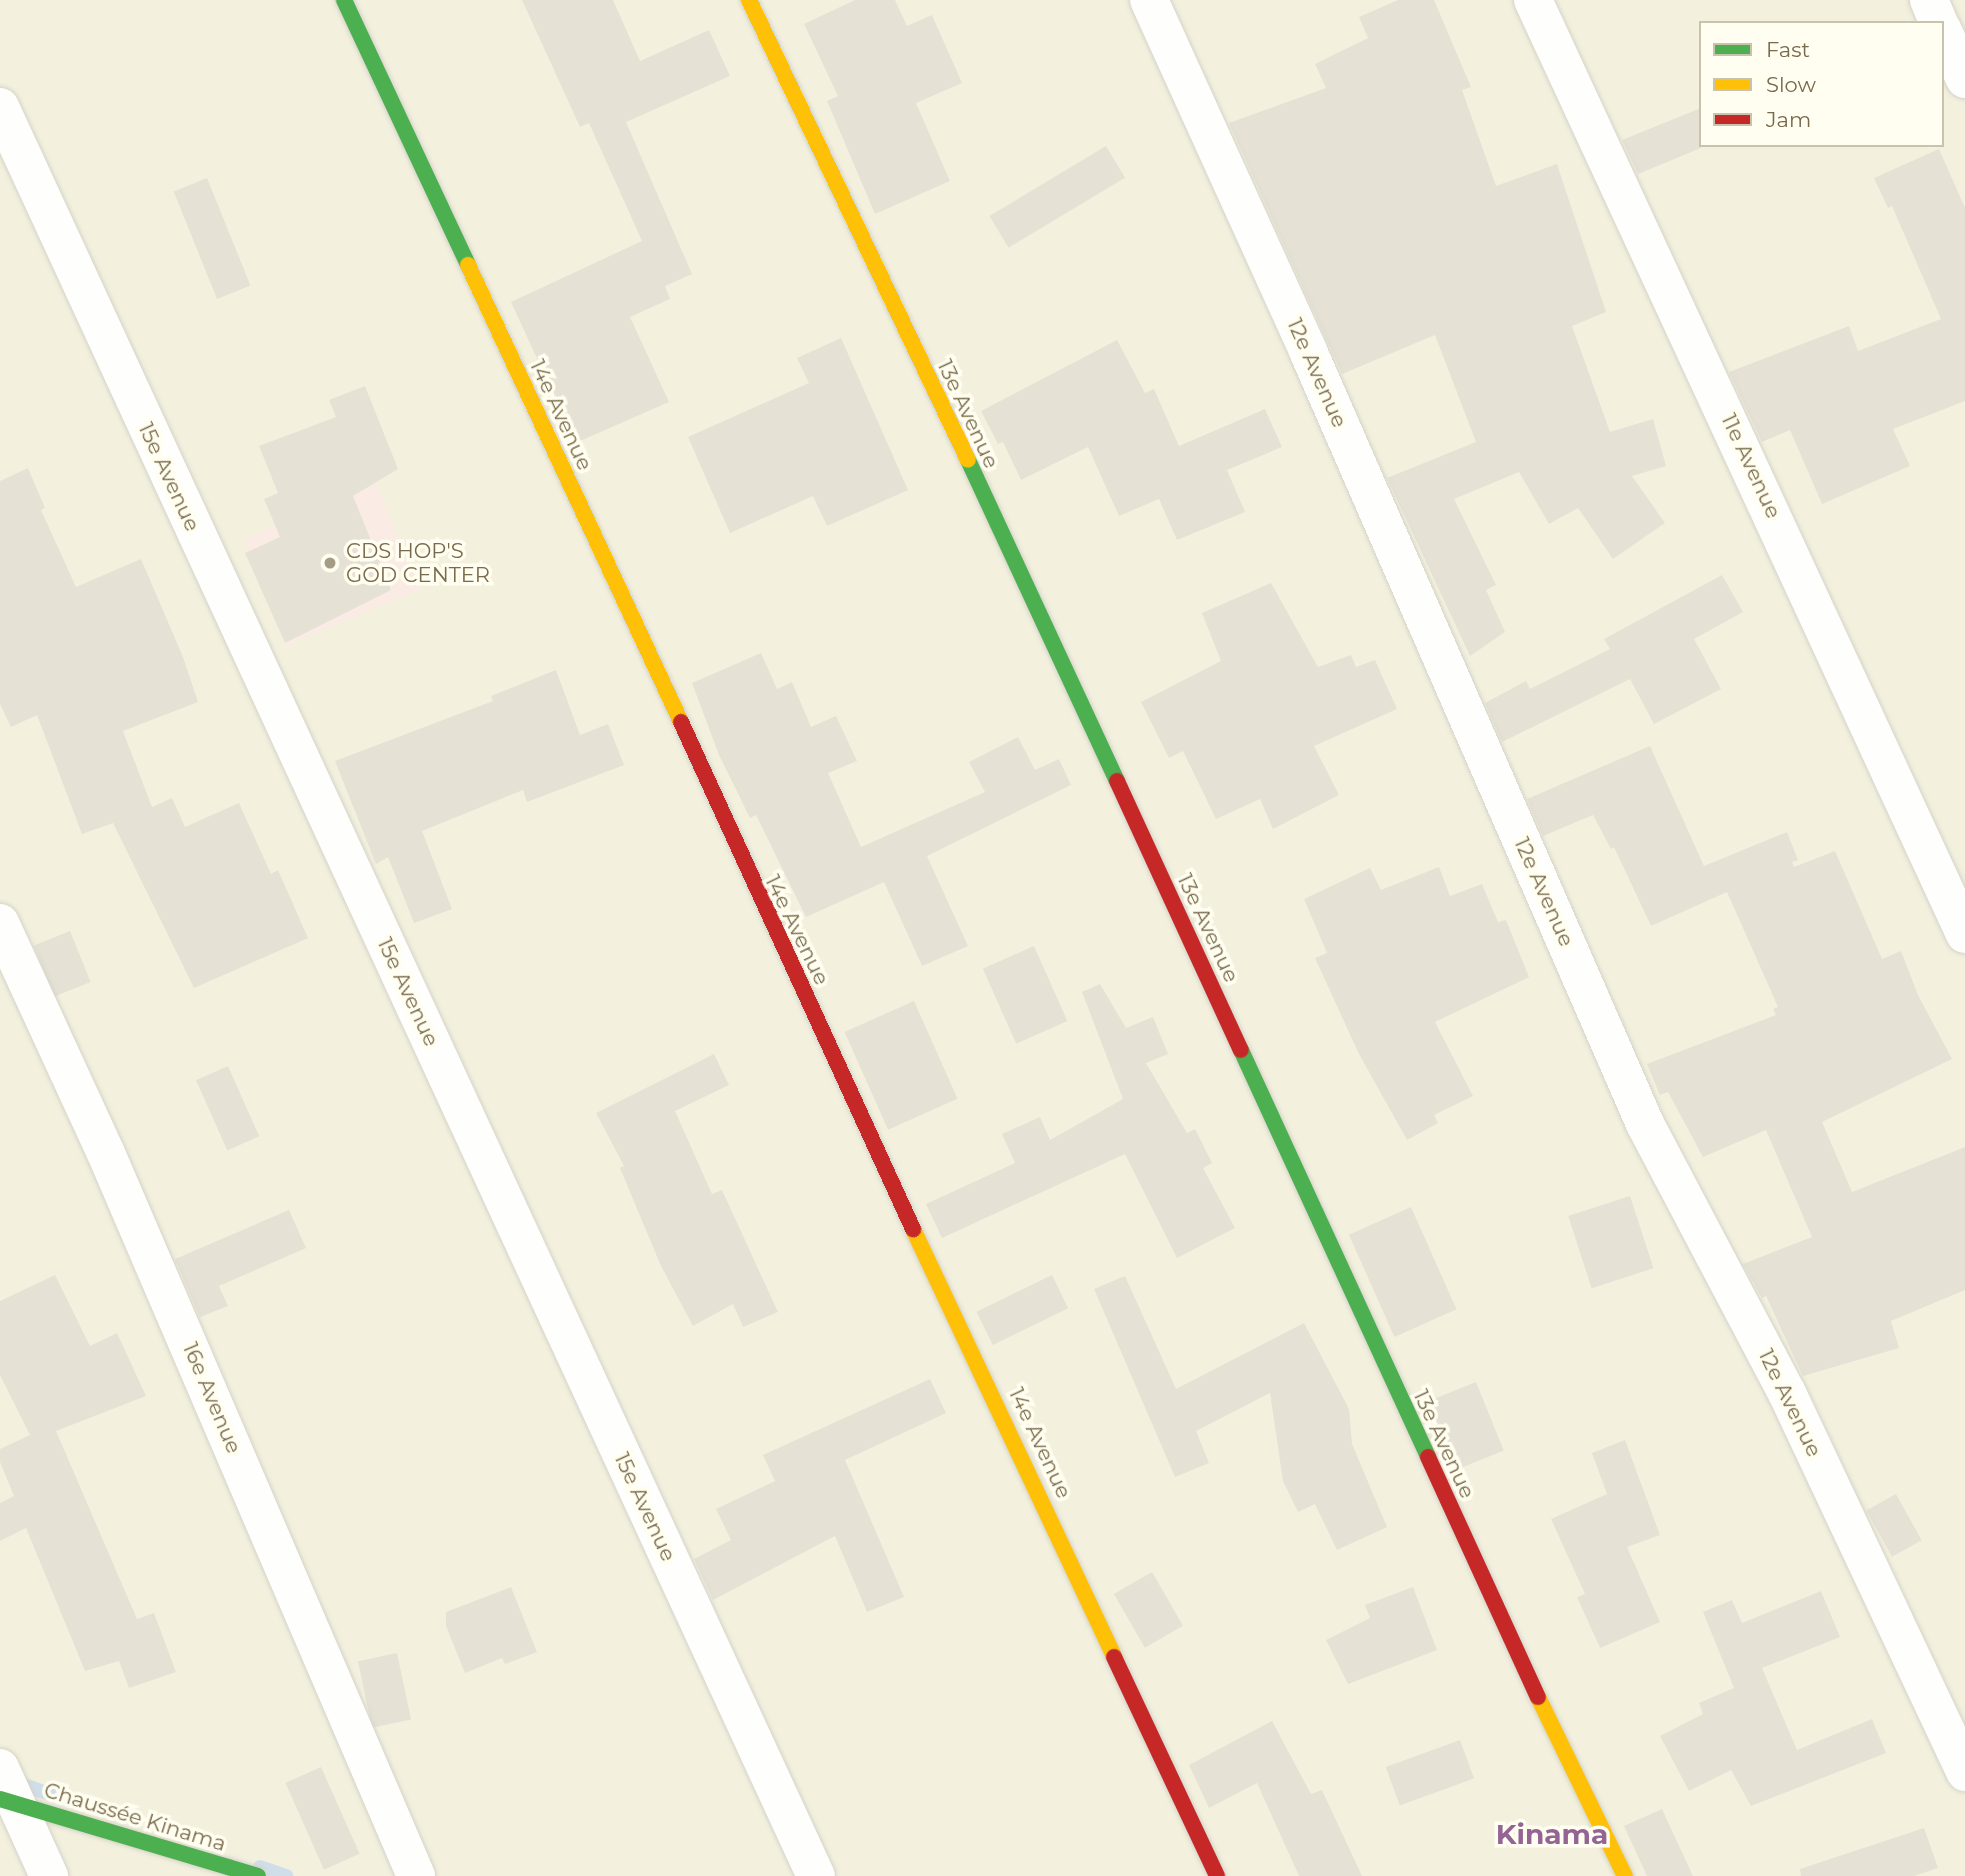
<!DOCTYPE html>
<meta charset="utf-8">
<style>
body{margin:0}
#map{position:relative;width:1965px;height:1876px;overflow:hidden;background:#f8f8ee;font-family:Montserrat,sans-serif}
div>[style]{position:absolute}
.residential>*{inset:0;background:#f3f1de}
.medical>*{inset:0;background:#faece4;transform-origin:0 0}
.stream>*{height:14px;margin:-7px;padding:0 7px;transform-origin:7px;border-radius:7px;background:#cfdee9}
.building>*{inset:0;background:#e5e1d5;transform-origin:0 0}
.roads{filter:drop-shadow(0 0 2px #d5d3c9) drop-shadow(0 0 2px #d5d3c9)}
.street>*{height:38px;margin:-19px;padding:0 19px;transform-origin:19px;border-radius:19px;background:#fefefc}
.fast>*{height:16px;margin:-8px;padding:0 8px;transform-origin:8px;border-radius:8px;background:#4caf50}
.slow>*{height:16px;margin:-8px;padding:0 8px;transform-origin:8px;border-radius:8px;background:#ffc107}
.jam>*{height:16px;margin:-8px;padding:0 8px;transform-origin:8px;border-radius:8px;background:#c62828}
.dots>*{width:19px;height:19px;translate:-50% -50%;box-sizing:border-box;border:4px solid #fffef0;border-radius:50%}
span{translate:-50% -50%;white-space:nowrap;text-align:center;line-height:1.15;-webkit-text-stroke:7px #fffef0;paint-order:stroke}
.street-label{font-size:21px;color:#786a4c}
.poi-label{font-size:21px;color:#786a4c}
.left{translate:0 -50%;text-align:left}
.district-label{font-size:28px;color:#936494;font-weight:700}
.legend{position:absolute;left:1699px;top:21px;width:245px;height:126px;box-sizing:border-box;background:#fffef0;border:2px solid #c9c3ae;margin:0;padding:9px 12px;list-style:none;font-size:21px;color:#786a4c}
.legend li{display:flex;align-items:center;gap:14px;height:35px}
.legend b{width:35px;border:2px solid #c9c3ae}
</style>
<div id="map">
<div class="residential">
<i style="clip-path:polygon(evenodd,0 0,1965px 0,1965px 1876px,0 1876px,0 0,1701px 23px,1942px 23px,1942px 145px,1701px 145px,1701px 23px)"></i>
</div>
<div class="medical">
<i style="left:376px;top:483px;width:115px;height:145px;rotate:67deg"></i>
</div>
<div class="stream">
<i style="left:13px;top:1781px;width:56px;rotate:19.7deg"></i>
<i style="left:260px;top:1867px;width:28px;rotate:19deg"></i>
</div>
<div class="building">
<i style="clip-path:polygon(522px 0,613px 0,640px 61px,709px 30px,730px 76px,626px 122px,692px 274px,665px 286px,670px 299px,630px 317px,669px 402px,580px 441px,562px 400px,557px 402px,511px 302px,642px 241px,589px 123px,580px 127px)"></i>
<i style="clip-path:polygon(855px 0,895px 0,907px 26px,932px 15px,962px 83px,916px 103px,950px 181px,875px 214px,827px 101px,838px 96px,804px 24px)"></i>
<i style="clip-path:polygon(1398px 0,1434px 0,1471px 87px,1462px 90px,1496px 186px,1557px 164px,1606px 312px,1572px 326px,1610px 432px,1653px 419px,1666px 466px,1632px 476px,1665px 523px,1613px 559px,1578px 508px,1549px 524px,1519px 472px,1454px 499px,1496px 585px,1486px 590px,1505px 632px,1470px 656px,1387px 478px,1476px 442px,1435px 335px,1342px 374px,1229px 123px,1326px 88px,1315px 64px,1368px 38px,1359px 17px)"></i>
<i style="clip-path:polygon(1701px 108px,1701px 148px,1638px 174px,1622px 140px)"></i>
<i style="left:1106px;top:146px;width:37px;height:136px;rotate:59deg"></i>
<i style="clip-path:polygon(1939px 149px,1965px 208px,1965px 401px,1893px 429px,1910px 466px,1822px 504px,1790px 430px,1762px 442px,1729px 372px,1849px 326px,1858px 351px,1941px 319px,1892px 206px,1888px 208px,1874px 178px)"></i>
<i style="left:207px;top:178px;width:116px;height:36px;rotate:68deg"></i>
<i style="clip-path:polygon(841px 338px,908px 490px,827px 526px,813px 496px,730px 533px,688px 437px,809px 383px,797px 358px)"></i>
<i style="clip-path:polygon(1117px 340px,1145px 393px,1154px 389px,1179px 446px,1265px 409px,1282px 447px,1227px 470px,1245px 512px,1177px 540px,1159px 499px,1119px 516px,1088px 447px,1021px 480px,1003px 442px,998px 444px,981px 411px)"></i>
<i style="clip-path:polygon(365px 386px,398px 469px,353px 496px,391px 590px,285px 643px,245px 553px,280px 537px,264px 499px,278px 493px,259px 446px,336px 417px,329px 400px)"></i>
<i style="clip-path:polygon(28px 468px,45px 508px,41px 510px,76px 587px,141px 559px,183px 657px,198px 702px,123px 731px,152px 807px,172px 798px,185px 827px,239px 803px,271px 874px,278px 870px,308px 938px,194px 988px,113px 823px,82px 834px,37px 715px,11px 727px,0 704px,0 481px)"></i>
<i style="clip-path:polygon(1722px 575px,1743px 612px,1694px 639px,1721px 689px,1654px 724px,1630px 679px,1502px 742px,1485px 703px,1526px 681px,1530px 689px,1610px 649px,1604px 639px)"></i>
<i style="clip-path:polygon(1271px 583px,1318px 667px,1351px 655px,1356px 667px,1375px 660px,1397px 709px,1314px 746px,1339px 795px,1273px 829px,1260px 799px,1216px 819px,1183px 751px,1169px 758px,1141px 702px,1221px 661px,1202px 613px)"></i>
<i style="clip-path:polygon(761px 653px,777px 689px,792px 682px,811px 727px,836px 716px,857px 761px,828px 773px,861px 847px,985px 792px,969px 762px,1018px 737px,1035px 770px,1059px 759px,1071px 785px,927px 856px,968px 946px,922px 966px,884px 882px,806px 917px,756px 815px,750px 818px,719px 755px,692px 683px)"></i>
<i style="clip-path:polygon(556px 670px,580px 735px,608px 724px,624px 765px,527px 802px,523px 790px,422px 831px,452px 909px,414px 923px,388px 857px,376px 864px,335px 761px,493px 701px,491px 696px)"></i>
<i style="clip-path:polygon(1650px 746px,1704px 866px,1787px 832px,1798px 860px,1792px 862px,1794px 867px,1835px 851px,1882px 959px,1901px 951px,1918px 995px,1952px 1059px,1822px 1122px,1852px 1192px,1965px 1147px,1965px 1290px,1891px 1321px,1899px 1348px,1803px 1376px,1766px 1296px,1762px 1298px,1743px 1264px,1812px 1237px,1766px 1130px,1703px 1157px,1668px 1092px,1660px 1095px,1647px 1064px,1776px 1015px,1773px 1009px,1778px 1007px,1727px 892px,1651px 926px,1614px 847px,1611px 849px,1593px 815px,1543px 836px,1527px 799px)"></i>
<i style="clip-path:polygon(1439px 867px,1450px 896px,1482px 884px,1498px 922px,1506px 920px,1529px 977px,1435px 1022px,1473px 1096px,1434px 1115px,1438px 1123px,1407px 1140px,1359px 1054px,1315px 958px,1327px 953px,1304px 899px,1370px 868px,1381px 890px)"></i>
<i style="left:70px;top:931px;width:55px;height:39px;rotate:68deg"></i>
<i style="left:1034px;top:946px;width:82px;height:56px;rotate:66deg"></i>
<i style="clip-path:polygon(1100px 984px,1126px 1028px,1153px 1017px,1168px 1054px,1146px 1063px,1187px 1133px,1195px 1129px,1212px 1163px,1203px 1168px,1235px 1228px,1177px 1258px,1125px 1154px,942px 1238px,926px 1204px,1015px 1163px,1002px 1134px,1040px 1117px,1050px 1140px,1123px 1099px,1082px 992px)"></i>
<i style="left:914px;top:1001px;width:107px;height:76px;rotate:66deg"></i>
<i style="clip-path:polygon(714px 1054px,729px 1085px,675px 1111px,712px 1194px,722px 1190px,778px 1312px,743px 1327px,733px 1304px,693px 1326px,661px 1266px,620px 1168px,624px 1166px,596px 1113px)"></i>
<i style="left:228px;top:1066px;width:77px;height:35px;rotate:66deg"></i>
<i style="left:1630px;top:1196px;width:76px;height:65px;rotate:72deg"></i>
<i style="left:1411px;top:1207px;width:112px;height:68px;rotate:66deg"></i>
<i style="clip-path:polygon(289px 1210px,306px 1248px,219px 1286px,228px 1306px,200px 1317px,175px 1259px)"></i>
<i style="clip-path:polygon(55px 1275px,90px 1346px,117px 1333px,146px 1396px,56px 1431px,137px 1619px,154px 1613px,176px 1672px,129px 1688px,119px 1661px,85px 1671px,26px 1528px,0 1541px,0 1503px,14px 1496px,0 1462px,0 1449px,30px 1435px,0 1375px,0 1301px)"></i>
<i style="left:1052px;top:1275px;width:37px;height:84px;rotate:64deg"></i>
<i style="clip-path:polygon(1125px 1276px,1176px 1389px,1304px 1323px,1349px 1409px,1352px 1444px,1387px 1527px,1337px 1550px,1315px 1504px,1298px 1512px,1283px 1481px,1270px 1393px,1196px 1431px,1209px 1463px,1175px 1477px,1094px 1289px)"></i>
<i style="clip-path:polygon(930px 1379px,946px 1413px,845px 1460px,904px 1597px,867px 1612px,835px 1536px,713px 1600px,694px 1559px,731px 1540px,716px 1509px,775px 1481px,763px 1455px)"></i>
<i style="left:1476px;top:1382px;width:74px;height:53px;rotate:68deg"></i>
<i style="clip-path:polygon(1625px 1440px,1660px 1535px,1627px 1547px,1660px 1622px,1600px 1648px,1577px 1597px,1585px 1594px,1551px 1519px,1607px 1494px,1592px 1453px)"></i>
<i style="left:1896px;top:1494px;width:53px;height:34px;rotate:61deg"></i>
<i style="left:1152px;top:1572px;width:62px;height:44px;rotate:60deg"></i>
<i style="clip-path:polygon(511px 1587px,537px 1652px,505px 1664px,502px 1658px,465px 1673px,446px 1626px,446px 1612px)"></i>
<i style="clip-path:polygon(1413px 1587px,1437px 1650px,1348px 1684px,1326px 1640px,1370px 1618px,1365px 1605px)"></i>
<i style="clip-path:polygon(1821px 1591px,1840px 1637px,1762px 1668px,1797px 1750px,1872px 1719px,1886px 1753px,1751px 1806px,1731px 1770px,1689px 1791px,1660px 1736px,1703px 1714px,1699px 1703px,1734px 1688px,1703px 1612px,1732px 1600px,1742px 1623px)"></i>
<i style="left:397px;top:1653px;width:68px;height:40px;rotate:78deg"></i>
<i style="clip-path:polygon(1272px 1721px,1311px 1794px,1322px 1790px,1362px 1876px,1299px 1876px,1257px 1783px,1209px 1808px,1189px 1765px)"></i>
<i style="left:1460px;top:1740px;width:41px;height:79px;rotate:70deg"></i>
<i style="left:321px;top:1767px;width:95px;height:39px;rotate:66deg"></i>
<i style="clip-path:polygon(1662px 1809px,1693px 1876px,1647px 1876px,1624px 1826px)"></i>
<i style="clip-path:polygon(1924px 1828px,1938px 1868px,1914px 1876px,1801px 1876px,1800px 1869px)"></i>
</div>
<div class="roads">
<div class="street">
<i style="left:1149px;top:0;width:385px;rotate:65.6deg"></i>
<i style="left:1308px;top:351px;width:843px;rotate:66.44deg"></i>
<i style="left:1645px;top:1124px;width:304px;rotate:62.2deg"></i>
<i style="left:1787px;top:1393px;width:419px;rotate:64.8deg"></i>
<i style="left:1533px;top:0;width:1029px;rotate:65.18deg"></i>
<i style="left:1929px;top:0;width:25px;rotate:67deg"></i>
<i style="left:1942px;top:29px;width:55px;rotate:65.3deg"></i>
<i style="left:0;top:107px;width:1948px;rotate:65.24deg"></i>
<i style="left:0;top:923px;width:251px;rotate:65.3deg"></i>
<i style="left:105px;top:1151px;width:789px;rotate:66.78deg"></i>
<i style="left:0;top:1768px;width:119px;rotate:65.6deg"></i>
</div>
<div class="fast">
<i style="left:344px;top:0;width:293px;rotate:64.9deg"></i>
<i style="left:968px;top:460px;width:354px;rotate:65.1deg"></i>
<i style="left:1241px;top:1050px;width:448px;rotate:65.3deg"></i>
<i style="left:0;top:1799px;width:269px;rotate:16.6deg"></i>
</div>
<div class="slow">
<i style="left:749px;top:0;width:509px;rotate:64.54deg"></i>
<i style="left:468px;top:265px;width:504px;rotate:65.01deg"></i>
<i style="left:913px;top:1229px;width:473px;rotate:64.8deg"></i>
<i style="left:1538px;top:1697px;width:199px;rotate:64.1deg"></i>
</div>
<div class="jam">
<i style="left:681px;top:722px;width:558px;rotate:65.41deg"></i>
<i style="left:1117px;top:781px;width:296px;rotate:65.3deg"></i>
<i style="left:1428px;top:1457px;width:264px;rotate:65.4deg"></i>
<i style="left:1114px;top:1657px;width:242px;rotate:64.8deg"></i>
</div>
</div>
<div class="dots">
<i style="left:330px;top:563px;background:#a59c85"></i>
</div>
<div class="street-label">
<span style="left:1317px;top:373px;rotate:66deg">12e Avenue</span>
<span style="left:968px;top:414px;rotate:65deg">13e Avenue</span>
<span style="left:561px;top:415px;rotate:65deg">14e Avenue</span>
<span style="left:1751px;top:466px;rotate:65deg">11e Avenue</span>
<span style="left:169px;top:477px;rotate:65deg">15e Avenue</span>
<span style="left:1544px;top:892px;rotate:66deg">12e Avenue</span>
<span style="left:1208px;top:928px;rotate:65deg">13e Avenue</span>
<span style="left:797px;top:930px;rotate:64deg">14e Avenue</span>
<span style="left:408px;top:992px;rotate:65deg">15e Avenue</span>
<span style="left:212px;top:1398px;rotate:67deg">16e Avenue</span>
<span style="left:1790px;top:1403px;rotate:64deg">12e Avenue</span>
<span style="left:1040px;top:1443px;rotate:65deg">14e Avenue</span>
<span style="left:1444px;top:1444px;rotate:65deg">13e Avenue</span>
<span style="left:645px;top:1507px;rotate:65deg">15e Avenue</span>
<span style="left:135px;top:1817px;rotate:17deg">Chaussée Kinama</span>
</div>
<div class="poi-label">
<span class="left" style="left:346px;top:563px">CDS HOP'S<br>GOD CENTER</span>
</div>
<div class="district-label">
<span style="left:1552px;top:1834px">Kinama</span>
</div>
<ul class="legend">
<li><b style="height:9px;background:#4caf50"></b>Fast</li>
<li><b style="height:9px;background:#ffc107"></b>Slow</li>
<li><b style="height:9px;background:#c62828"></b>Jam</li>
</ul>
</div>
